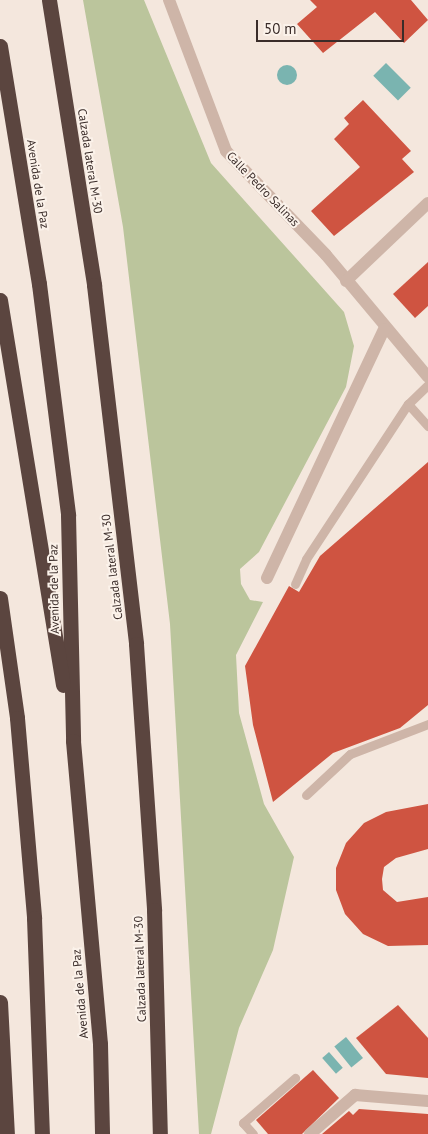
<!DOCTYPE html>
<style>
body{margin:0}
#map{position:relative;width:428px;height:1134px;overflow:hidden;background:#f4e7dd;font-family:"PT Sans",sans-serif}
div>[style]{position:absolute}
.green>*{inset:0;background:#bbc59c}
.water>*{inset:0;background:#7ab4b0;transform-origin:0 0}
.round{border-radius:50%}
.building>*{inset:0;background:#cf5441}
.service>*{height:9px;margin:-4.5px;padding:0 4.5px;transform-origin:4.5px;border-radius:4.5px;background:#ceb5a8}
.minor>*{height:12px;margin:-6px;padding:0 6px;transform-origin:6px;border-radius:6px;background:#ceb5a8}
.motorway>*{height:15px;margin:-7.5px;padding:0 7.5px;transform-origin:7.5px;border-radius:7.5px;background:#5b453f}
span{translate:-50% -50%;white-space:nowrap;text-align:center;line-height:1.15;-webkit-text-stroke:4px #fbf2ea;paint-order:stroke}
.street-label{font-size:12px;color:#3a2c29}
.scale{position:absolute;left:256px;top:20px;width:148px;height:22px;box-sizing:border-box;border:2px solid #3a2c29;border-top:0;padding-left:6px;font-size:15px;line-height:18px;white-space:nowrap;color:#3a2c29;-webkit-text-stroke:4px #fbf2ea;paint-order:stroke}
</style>
<div id="map">
<div class="green">
<i style="clip-path:polygon(83px 0,144px 0,211px 163px,344px 312px,354px 346px,346px 387px,259px 552px,240px 569px,241px 584px,250px 600px,263px 602px,236px 655px,239px 713px,264px 804px,294px 857px,273px 950px,239px 1028px,211px 1134px,199px 1134px,170px 624px,123px 227px)"></i>
</div>
<div class="water">
<i style="left:386px;top:63px;width:35px;height:18px;rotate:45deg"></i>
<i class="round" style="left:277px;top:65px;width:20px;height:20px"></i>
<i style="left:346px;top:1037px;width:27px;height:15px;rotate:51deg"></i>
<i style="left:329px;top:1052px;width:21px;height:9px;rotate:49deg"></i>
</div>
<div class="building">
<i style="clip-path:polygon(310px 0,411px 0,428px 20px,404px 43px,375px 12px,323px 53px,297px 24px,317px 7px)"></i>
<i style="clip-path:polygon(363px 100px,411px 151px,402px 159px,414px 172px,334px 236px,311px 211px,360px 167px,334px 139px,349px 124px,344px 118px)"></i>
<i style="clip-path:polygon(428px 262px,428px 306px,415px 318px,393px 294px)"></i>
<i style="clip-path:polygon(428px 462px,428px 705px,400px 728px,333px 753px,273px 802px,253px 725px,245px 666px,289px 586px,299px 592px,320px 556px)"></i>
<i style="clip-path:polygon(428px 804px,428px 849px,396px 858px,384px 867px,382px 879px,383px 890px,397px 902px,428px 897px,428px 945px,388px 946px,363px 934px,345px 914px,336px 890px,336px 868px,346px 843px,364px 823px,386px 812px)"></i>
<i style="clip-path:polygon(398px 1005px,428px 1038px,428px 1078px,386px 1074px,356px 1038px)"></i>
<i style="clip-path:polygon(313px 1070px,339px 1098px,302px 1134px,268px 1134px,256px 1120px)"></i>
<i style="clip-path:polygon(359px 1109px,428px 1114px,428px 1134px,322px 1134px,349px 1111px,353px 1115px)"></i>
</div>
<div class="service">
<i style="left:408px;top:404px;width:30px;rotate:48deg"></i>
<i style="left:295px;top:584px;width:27px;rotate:-66deg"></i>
<i style="left:306px;top:559px;width:186px;rotate:-56.7deg"></i>
<i style="left:408px;top:404px;width:28px;rotate:-44deg"></i>
<i style="left:306px;top:795px;width:60px;rotate:-43deg"></i>
<i style="left:350px;top:754px;width:84px;rotate:-21deg"></i>
<i style="left:253px;top:1134px;width:15px;rotate:-132deg"></i>
<i style="left:243px;top:1123px;width:69px;rotate:-40.9deg"></i>
</div>
<div class="minor">
<i style="left:169px;top:0;width:161px;rotate:69.3deg"></i>
<i style="left:226px;top:151px;width:144px;rotate:46.1deg"></i>
<i style="left:326px;top:255px;width:159px;rotate:50.1deg"></i>
<i style="left:346px;top:281px;width:113px;rotate:-43.6deg"></i>
<i style="left:267px;top:578px;width:275px;rotate:-64.8deg"></i>
<i style="left:310px;top:1134px;width:60px;rotate:-40.9deg"></i>
<i style="left:355px;top:1095px;width:73px;rotate:4.7deg"></i>
</div>
<div class="motorway">
<i style="left:49px;top:0;width:289px;rotate:81deg"></i>
<i style="left:94px;top:285px;width:361px;rotate:83.3deg"></i>
<i style="left:136px;top:644px;width:267px;rotate:86.1deg"></i>
<i style="left:154px;top:910px;width:224px;rotate:88.5deg"></i>
<i style="left:0;top:46px;width:241px;rotate:80.7deg"></i>
<i style="left:39px;top:284px;width:233px;rotate:82.8deg"></i>
<i style="left:68px;top:515px;width:226px;rotate:88.7deg"></i>
<i style="left:73px;top:741px;width:304px;rotate:84.9deg"></i>
<i style="left:100px;top:1044px;width:90px;rotate:88.7deg"></i>
<i style="left:0;top:300px;width:390px;rotate:80.7deg"></i>
<i style="left:0;top:598px;width:121px;rotate:81.9deg"></i>
<i style="left:17px;top:718px;width:201px;rotate:85.1deg"></i>
<i style="left:34px;top:918px;width:216px;rotate:87.9deg"></i>
<i style="left:0;top:1002px;width:132px;rotate:87deg"></i>
</div>
<div class="street-label">
<span style="left:90px;top:161px;rotate:81deg">Calzada lateral M-30</span>
<span style="left:38px;top:184px;rotate:81deg">Avenida de la Paz</span>
<span style="left:263px;top:189px;rotate:46deg">Calle Pedro Salinas</span>
<span style="left:112px;top:567px;rotate:-97deg">Calzada lateral M-30</span>
<span style="left:54px;top:589px;rotate:-91deg">Avenida de la Paz</span>
<span style="left:140px;top:969px;rotate:-92deg">Calzada lateral M-30</span>
<span style="left:80px;top:994px;rotate:-95deg">Avenida de la Paz</span>
</div>
<div class="scale">50 m</div>
</div>
